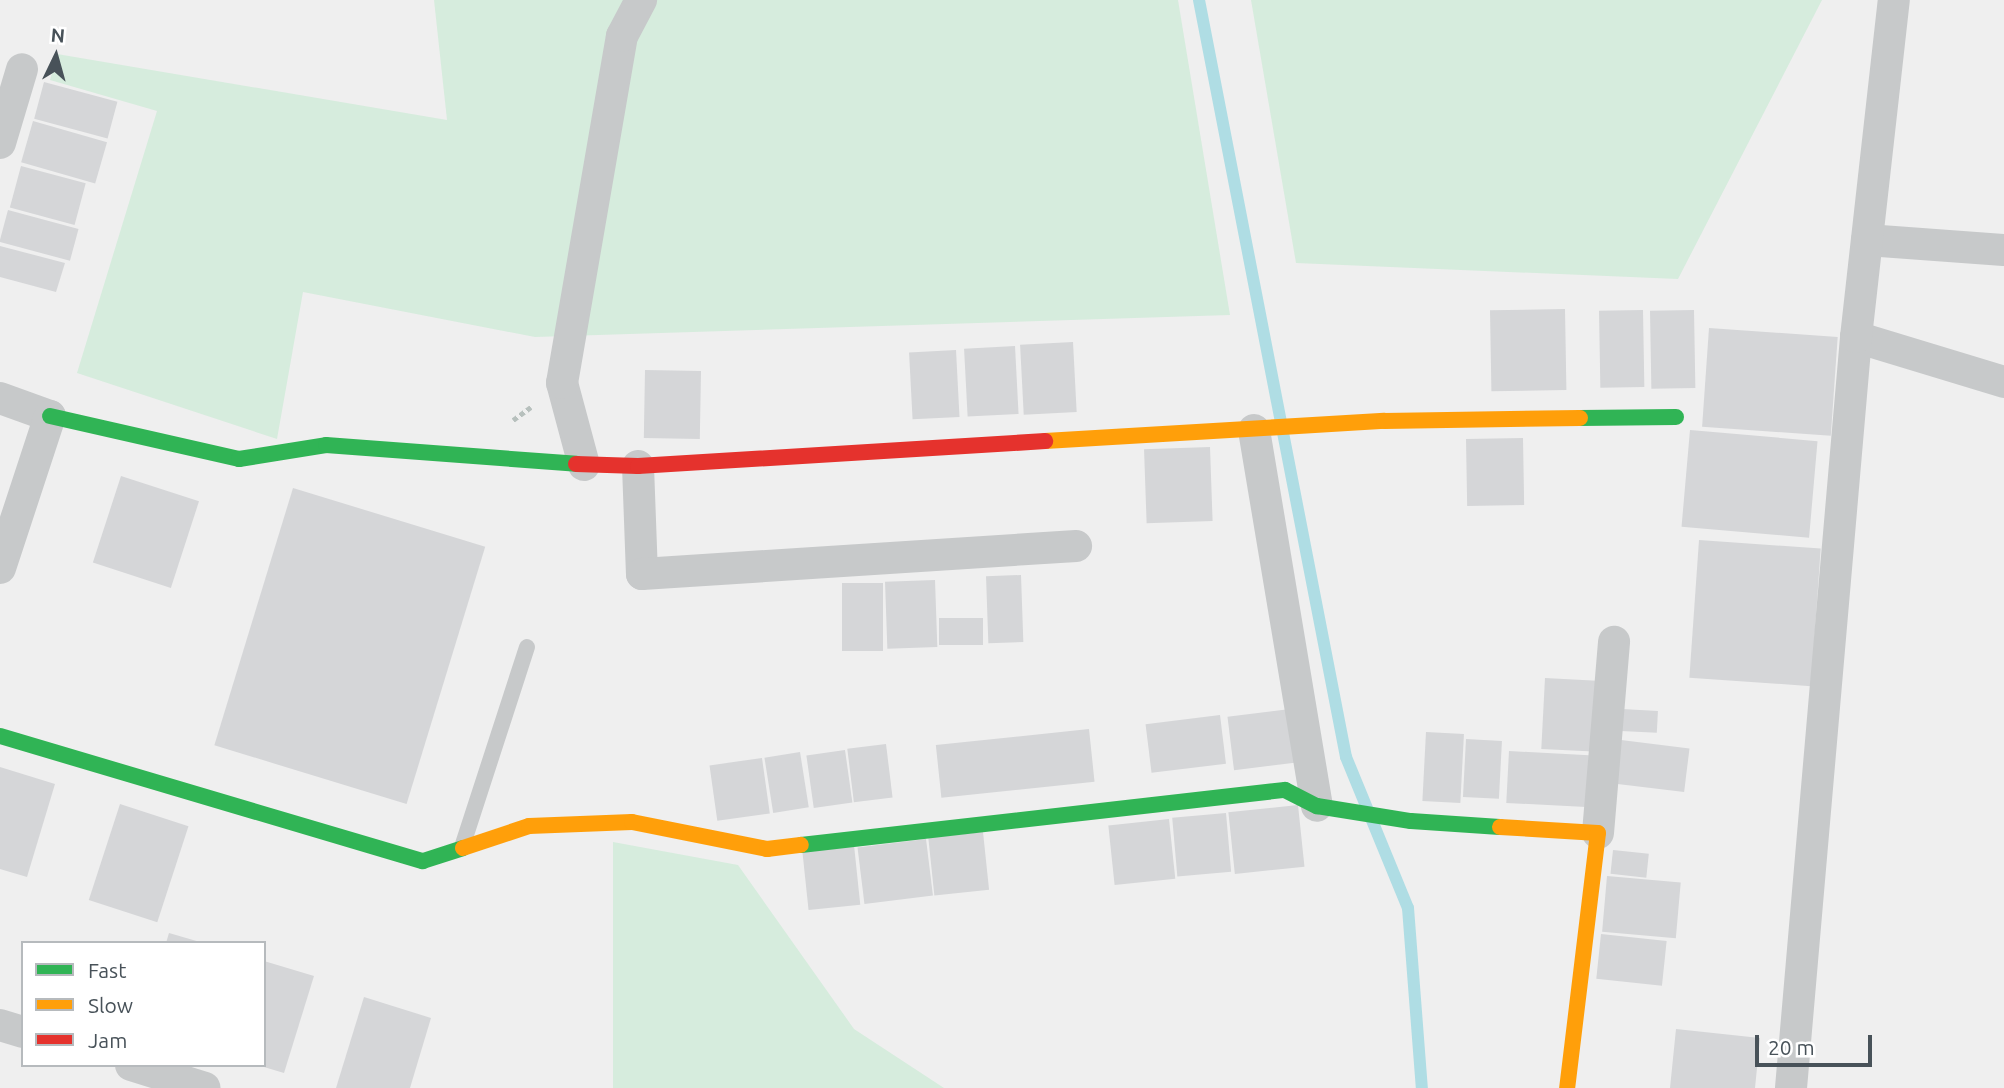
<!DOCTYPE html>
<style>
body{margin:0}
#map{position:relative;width:2004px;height:1088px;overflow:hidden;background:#efefef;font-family:Ubuntu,sans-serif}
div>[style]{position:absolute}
.green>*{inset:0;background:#d6ecdd}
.stream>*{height:12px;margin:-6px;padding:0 6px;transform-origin:6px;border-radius:6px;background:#afdde4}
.building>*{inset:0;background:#d5d6d8;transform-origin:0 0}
.path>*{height:4.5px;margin-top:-2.25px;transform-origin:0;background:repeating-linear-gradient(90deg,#b7c0bd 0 5px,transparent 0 8.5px)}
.lane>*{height:16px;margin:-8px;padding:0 8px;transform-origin:8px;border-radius:8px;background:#c7c9ca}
.street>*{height:32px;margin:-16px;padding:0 16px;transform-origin:16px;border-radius:16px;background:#c7c9ca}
.fast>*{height:16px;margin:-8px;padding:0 8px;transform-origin:8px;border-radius:8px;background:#30b455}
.slow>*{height:16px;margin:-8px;padding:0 8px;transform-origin:8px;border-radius:8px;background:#ff9f0a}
.jam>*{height:16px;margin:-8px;padding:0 8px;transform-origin:8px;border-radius:8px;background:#e5322d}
span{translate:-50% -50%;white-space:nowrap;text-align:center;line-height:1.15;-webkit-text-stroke:7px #fff;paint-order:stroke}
.legend{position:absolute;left:21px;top:941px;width:245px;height:126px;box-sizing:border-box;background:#fff;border:2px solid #b6babd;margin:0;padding:9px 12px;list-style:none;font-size:21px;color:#485259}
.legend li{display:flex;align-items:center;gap:14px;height:35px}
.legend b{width:35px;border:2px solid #b6babd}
.north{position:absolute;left:21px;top:21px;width:70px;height:70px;-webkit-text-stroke:5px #fff;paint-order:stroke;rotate:5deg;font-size:19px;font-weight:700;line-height:28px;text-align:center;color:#485259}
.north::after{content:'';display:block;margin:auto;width:24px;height:32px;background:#485259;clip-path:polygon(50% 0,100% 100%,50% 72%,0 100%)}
.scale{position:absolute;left:1755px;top:1035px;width:117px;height:32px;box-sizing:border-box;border:4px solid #485259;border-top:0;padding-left:9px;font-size:21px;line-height:24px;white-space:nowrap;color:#485259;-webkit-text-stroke:5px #fff;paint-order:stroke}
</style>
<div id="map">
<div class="green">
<i style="clip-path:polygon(434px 0,1178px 0,1230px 315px,535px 337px,303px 292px,277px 439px,77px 373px,157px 111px,50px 80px,57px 54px,447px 120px)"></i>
<i style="clip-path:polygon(1251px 0,1822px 0,1678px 279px,1296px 263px)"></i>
<i style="clip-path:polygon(613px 842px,738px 865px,854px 1029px,944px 1088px,613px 1088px)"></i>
</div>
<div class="stream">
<i style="left:1199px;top:0;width:771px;rotate:79.01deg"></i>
<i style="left:1346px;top:757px;width:163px;rotate:67.7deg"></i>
<i style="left:1408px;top:908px;width:181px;rotate:85.6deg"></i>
</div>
<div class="building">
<i style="left:44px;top:82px;width:76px;height:38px;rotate:15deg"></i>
<i style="left:33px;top:121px;width:77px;height:43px;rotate:16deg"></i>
<i style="left:21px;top:166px;width:67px;height:43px;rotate:15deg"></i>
<i style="left:8px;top:210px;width:73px;height:33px;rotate:15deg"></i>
<i style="clip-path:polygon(0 246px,65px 263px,56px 292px,0 277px)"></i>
<i style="left:1565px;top:309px;width:81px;height:75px;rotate:89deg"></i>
<i style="left:1643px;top:310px;width:77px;height:44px;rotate:89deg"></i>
<i style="left:1694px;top:310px;width:78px;height:44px;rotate:89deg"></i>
<i style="left:1709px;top:328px;width:129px;height:99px;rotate:4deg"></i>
<i style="left:1073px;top:342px;width:70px;height:53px;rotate:87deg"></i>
<i style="left:1015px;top:346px;width:68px;height:51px;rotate:87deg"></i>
<i style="left:956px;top:350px;width:67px;height:47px;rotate:87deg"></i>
<i style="left:645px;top:370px;width:56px;height:68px;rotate:1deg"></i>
<i style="left:1690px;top:430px;width:128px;height:97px;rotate:5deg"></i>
<i style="left:1523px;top:438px;width:67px;height:57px;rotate:89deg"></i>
<i style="left:1210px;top:447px;width:74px;height:66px;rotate:88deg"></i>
<i style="left:121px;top:476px;width:82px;height:91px;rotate:18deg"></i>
<i style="left:293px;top:488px;width:201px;height:269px;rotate:17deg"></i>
<i style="left:1699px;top:540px;width:122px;height:138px;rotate:4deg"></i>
<i style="left:1021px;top:575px;width:67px;height:35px;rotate:88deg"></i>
<i style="left:935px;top:580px;width:67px;height:50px;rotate:88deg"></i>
<i style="left:842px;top:583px;width:41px;height:68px"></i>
<i style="left:983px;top:618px;width:27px;height:44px;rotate:90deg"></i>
<i style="left:1545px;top:678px;width:52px;height:71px;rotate:3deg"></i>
<i style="left:1290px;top:709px;width:54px;height:63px;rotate:83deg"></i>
<i style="left:1622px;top:709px;width:36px;height:22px;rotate:3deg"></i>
<i style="left:1220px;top:715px;width:49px;height:75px;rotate:83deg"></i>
<i style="left:1089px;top:729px;width:53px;height:154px;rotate:84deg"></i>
<i style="left:1426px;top:732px;width:38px;height:69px;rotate:3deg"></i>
<i style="left:1466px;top:739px;width:36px;height:58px;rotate:3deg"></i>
<i style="left:1621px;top:740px;width:69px;height:44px;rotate:7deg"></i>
<i style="left:886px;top:744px;width:54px;height:39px;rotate:83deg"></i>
<i style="left:845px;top:750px;width:53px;height:39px;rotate:82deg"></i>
<i style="left:1509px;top:751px;width:80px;height:52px;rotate:3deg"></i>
<i style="left:800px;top:752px;width:56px;height:36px;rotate:81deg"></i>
<i style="left:762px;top:758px;width:56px;height:53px;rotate:82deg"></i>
<i style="clip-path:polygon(0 767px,55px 784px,27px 877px,0 869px)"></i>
<i style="left:120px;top:804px;width:72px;height:101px;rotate:18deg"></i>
<i style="left:1298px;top:805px;width:62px;height:70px;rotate:84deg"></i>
<i style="left:1226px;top:813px;width:59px;height:54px;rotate:85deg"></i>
<i style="left:1169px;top:819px;width:60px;height:61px;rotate:84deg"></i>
<i style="left:983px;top:832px;width:58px;height:55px;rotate:84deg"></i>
<i style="left:926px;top:839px;width:57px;height:69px;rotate:83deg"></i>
<i style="left:854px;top:845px;width:60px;height:52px;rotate:84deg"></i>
<i style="left:1613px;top:850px;width:36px;height:24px;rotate:6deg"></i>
<i style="left:1607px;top:876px;width:74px;height:56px;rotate:5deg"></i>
<i style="clip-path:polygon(169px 933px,200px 942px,200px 943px,166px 943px)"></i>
<i style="left:1601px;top:934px;width:66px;height:45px;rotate:6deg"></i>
<i style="clip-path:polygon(264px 961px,314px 976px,284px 1073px,264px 1067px)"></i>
<i style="clip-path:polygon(364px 997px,431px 1018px,410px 1088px,336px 1088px)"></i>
<i style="clip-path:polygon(1676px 1029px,1760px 1038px,1755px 1088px,1670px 1088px)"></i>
</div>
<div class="path">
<i style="left:513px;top:420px;width:22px;rotate:-36deg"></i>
</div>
<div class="lane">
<i style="left:463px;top:844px;width:207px;rotate:-72deg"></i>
</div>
<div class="street">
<i style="left:0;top:143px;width:77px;rotate:-73.4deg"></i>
<i style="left:1867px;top:240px;width:137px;rotate:4.2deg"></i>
<i style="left:1856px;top:337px;width:155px;rotate:16.9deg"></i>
<i style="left:0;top:398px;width:53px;rotate:19.8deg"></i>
<i style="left:50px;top:416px;width:160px;rotate:108.2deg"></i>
<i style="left:1254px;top:430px;width:381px;rotate:80.5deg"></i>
<i style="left:584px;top:465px;width:85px;rotate:-105deg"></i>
<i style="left:562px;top:383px;width:352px;rotate:-80.2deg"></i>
<i style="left:622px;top:36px;width:41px;rotate:-62.2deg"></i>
<i style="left:638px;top:466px;width:108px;rotate:87.9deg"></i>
<i style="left:642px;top:574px;width:435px;rotate:-3.7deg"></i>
<i style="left:1598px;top:833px;width:192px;rotate:-85.2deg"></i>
<i style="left:0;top:1025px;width:24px;rotate:17deg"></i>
<i style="left:131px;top:1065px;width:77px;rotate:17.3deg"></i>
<i style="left:1791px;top:1088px;width:754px;rotate:-85.05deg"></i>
<i style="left:1856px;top:337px;width:339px;rotate:-83.6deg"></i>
</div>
<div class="fast">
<i style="left:50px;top:416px;width:194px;rotate:12.8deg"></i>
<i style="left:239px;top:459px;width:88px;rotate:-9.1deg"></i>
<i style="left:326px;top:445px;width:251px;rotate:4.3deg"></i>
<i style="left:1580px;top:418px;width:96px;rotate:-0.6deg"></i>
<i style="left:0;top:736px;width:441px;rotate:16.5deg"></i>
<i style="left:423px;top:861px;width:42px;rotate:-18deg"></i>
<i style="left:801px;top:845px;width:487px;rotate:-6.5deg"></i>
<i style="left:1285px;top:790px;width:36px;rotate:27deg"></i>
<i style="left:1317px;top:806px;width:95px;rotate:9.1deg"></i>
<i style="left:1411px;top:821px;width:89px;rotate:3.9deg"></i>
</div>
<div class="slow">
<i style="left:1045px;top:441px;width:340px;rotate:-3.4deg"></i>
<i style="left:1384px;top:421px;width:196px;rotate:-0.9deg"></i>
<i style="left:1500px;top:827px;width:98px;rotate:3.5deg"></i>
<i style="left:1598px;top:833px;width:257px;rotate:96.9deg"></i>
<i style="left:463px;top:848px;width:70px;rotate:-18.4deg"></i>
<i style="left:529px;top:826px;width:103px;rotate:-2.2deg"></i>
<i style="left:632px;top:822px;width:138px;rotate:11.3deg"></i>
<i style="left:767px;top:849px;width:34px;rotate:-7deg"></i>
</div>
<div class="jam">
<i style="left:576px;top:464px;width:62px;rotate:1.8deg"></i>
<i style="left:638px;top:466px;width:408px;rotate:-3.5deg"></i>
</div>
<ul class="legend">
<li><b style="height:9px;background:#30b455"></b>Fast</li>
<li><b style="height:9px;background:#ff9f0a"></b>Slow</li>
<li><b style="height:9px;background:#e5322d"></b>Jam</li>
</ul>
<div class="north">N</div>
<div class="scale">20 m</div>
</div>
